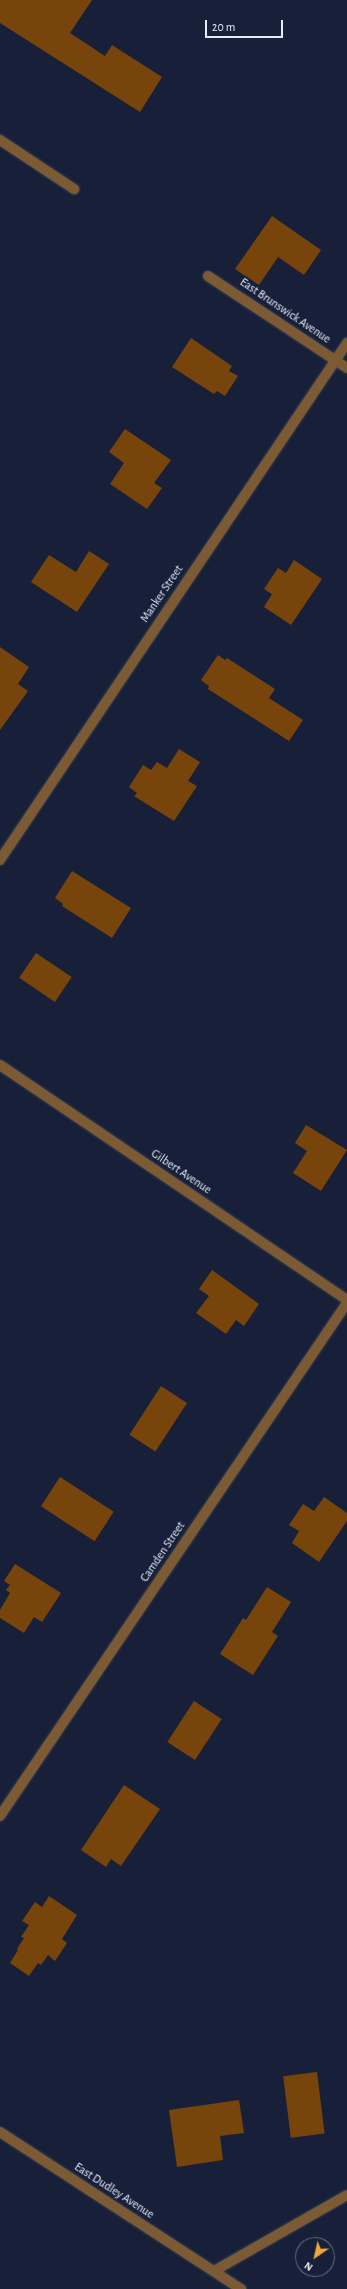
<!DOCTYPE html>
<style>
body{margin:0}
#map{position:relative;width:347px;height:2289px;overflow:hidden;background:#172038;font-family:"Alegreya Sans",sans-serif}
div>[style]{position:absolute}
.building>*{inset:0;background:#77450b;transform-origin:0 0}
.roads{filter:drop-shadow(0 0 1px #343d54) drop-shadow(0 0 1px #343d54)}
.minor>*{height:10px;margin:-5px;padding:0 5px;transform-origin:5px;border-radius:5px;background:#7c5a34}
span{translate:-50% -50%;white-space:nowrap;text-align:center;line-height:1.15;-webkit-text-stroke:3px #172038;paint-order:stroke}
.street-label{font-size:12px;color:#e6edfe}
.north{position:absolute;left:295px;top:2237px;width:40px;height:40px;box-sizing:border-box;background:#172038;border:1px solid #6a7287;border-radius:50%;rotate:214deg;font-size:11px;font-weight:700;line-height:16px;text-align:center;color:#e6edfe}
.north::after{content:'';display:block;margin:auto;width:14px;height:18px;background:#f0a63f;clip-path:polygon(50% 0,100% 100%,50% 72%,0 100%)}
.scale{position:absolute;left:205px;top:20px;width:78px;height:18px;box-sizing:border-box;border:2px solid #e6edfe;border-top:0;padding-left:5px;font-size:12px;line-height:14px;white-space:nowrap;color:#e6edfe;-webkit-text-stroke:3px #172038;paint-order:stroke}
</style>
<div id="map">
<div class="building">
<i style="clip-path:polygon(0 0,92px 0,70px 33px,105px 56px,112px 45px,162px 77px,140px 112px,0 23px)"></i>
<i style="clip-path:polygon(272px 216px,321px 250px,304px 275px,278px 257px,259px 285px,235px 269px)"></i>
<i style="clip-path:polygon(191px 338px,232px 366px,229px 371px,238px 376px,225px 396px,217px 391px,214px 394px,172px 367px)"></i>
<i style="clip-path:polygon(125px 429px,171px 460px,154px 483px,162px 488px,147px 509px,110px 484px,124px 463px,109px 452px)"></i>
<i style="clip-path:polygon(89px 551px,109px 564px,77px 612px,31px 582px,49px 555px,76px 572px)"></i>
<i style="clip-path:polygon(294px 560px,322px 579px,291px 625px,264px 607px,272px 594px,264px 589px,278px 568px,286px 573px)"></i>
<i style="clip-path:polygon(0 647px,29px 667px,18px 684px,28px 691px,0 730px)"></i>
<i style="clip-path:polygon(218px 655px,225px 660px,227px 658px,275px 689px,269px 698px,303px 720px,289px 741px,208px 689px,209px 686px,201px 680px)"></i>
<i style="clip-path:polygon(179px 749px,200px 762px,188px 781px,197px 786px,174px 821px,134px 796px,137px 793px,129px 787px,143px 765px,151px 770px,157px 762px,167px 768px)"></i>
<i style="clip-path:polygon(72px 871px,131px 908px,112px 938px,62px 906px,63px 904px,55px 898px)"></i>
<i style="left:36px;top:953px;width:43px;height:30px;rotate:34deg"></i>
<i style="clip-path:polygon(306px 1125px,347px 1150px,321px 1191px,293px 1173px,307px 1151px,295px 1143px)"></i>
<i style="clip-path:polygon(212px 1270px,259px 1304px,244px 1326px,236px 1320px,226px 1334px,196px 1313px,209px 1296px,199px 1289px)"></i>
<i style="left:161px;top:1386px;width:31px;height:58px;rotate:33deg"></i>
<i style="left:60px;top:1477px;width:64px;height:35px;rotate:33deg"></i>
<i style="clip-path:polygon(324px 1497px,347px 1513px,347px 1521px,319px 1562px,292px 1543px,299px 1531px,289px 1525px,303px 1504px,314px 1511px)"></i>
<i style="clip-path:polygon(15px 1564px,61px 1593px,42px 1622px,34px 1617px,24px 1633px,0 1618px,0 1610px,10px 1593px,6px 1590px,10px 1585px,4px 1581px)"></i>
<i style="clip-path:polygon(267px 1587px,291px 1602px,272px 1632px,278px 1636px,253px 1675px,220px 1654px,243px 1618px,246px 1620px)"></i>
<i style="left:194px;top:1701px;width:33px;height:49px;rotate:33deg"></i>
<i style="clip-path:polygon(124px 1785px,160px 1809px,121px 1866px,111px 1859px,106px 1867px,81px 1850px)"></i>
<i style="clip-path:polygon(49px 1896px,77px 1915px,62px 1939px,67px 1943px,55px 1961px,48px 1955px,41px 1965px,38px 1963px,29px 1976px,10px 1963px,18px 1950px,17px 1949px,24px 1938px,21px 1937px,29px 1925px,22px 1921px,35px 1902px,42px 1907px)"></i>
<i style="left:317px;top:2072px;width:62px;height:34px;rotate:83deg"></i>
<i style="clip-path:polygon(239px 2100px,244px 2133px,220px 2136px,223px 2160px,177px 2167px,169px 2110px)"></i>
</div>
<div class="roads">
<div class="minor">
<i style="left:0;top:140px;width:89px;rotate:33.5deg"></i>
<i style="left:208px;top:276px;width:167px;rotate:33.5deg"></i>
<i style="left:0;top:860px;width:623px;rotate:-56.13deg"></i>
<i style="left:0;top:1065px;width:419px;rotate:34.1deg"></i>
<i style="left:0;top:1816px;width:619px;rotate:-55.93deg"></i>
<i style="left:0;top:2132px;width:288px;rotate:33.1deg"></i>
<i style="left:214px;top:2271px;width:153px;rotate:-29.7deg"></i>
</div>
</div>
<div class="street-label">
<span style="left:285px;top:311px;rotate:34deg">East Brunswick Avenue</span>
<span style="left:162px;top:594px;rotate:-56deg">Manker Street</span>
<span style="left:181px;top:1172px;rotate:34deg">Gilbert Avenue</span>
<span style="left:163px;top:1552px;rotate:-56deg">Camden Street</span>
<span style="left:114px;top:2191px;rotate:33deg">East Dudley Avenue</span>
</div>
<div class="north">N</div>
<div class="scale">20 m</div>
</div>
